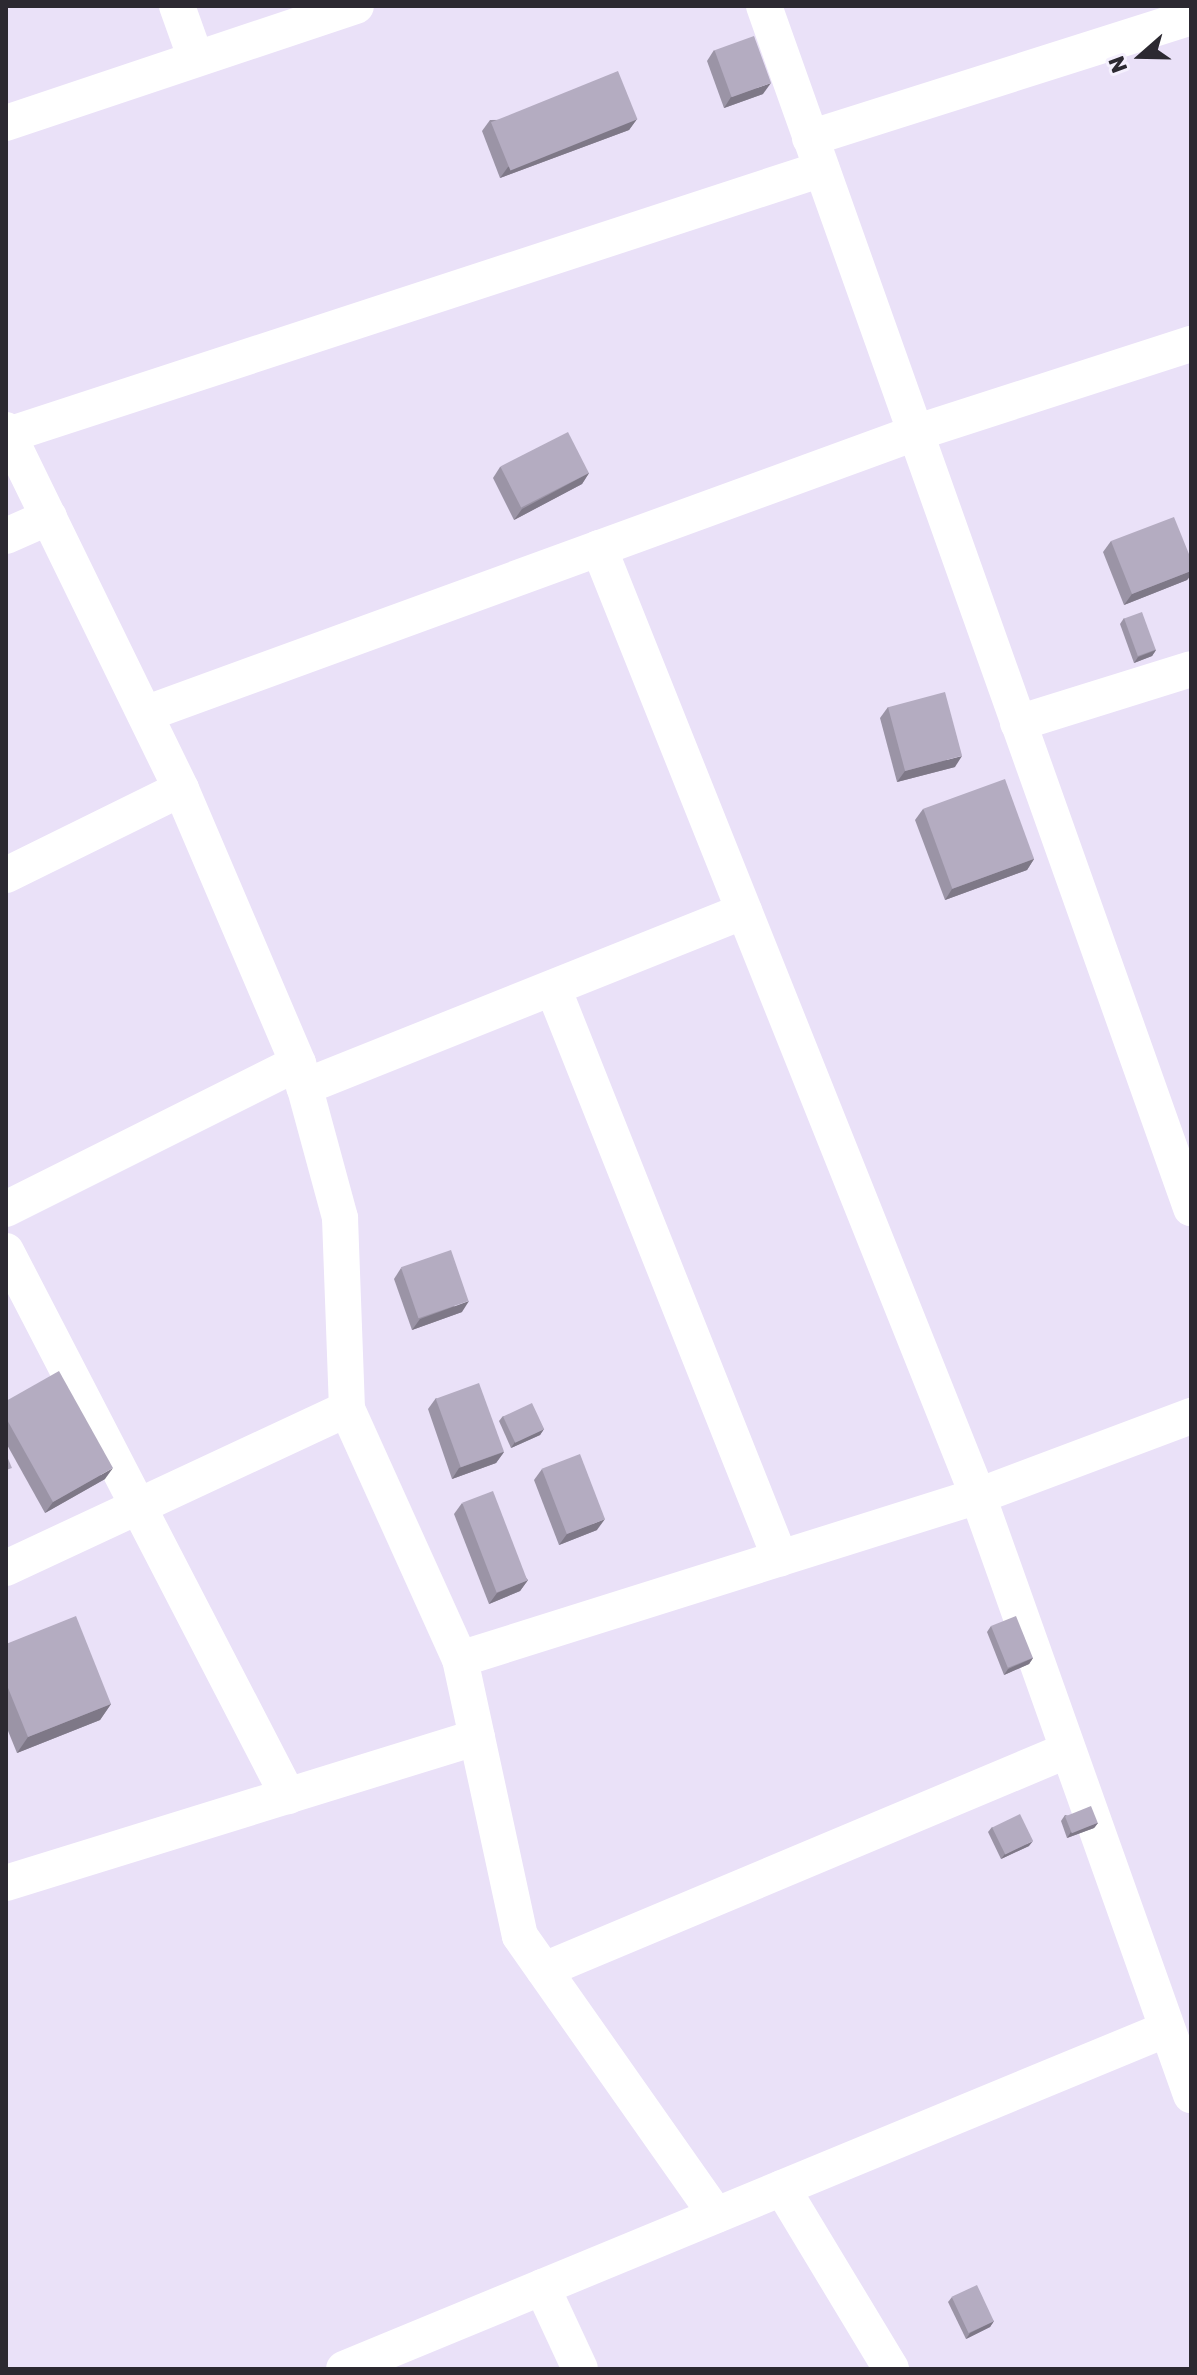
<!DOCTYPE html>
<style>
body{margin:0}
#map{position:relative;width:1197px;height:2375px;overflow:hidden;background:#eae1f8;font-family:Rubik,sans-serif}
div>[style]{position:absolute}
.street>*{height:36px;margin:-18px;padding:0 18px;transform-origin:18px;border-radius:18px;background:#fff}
.wall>*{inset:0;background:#9b94a6}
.shaded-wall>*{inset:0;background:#7e7887}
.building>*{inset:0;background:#b4acc1;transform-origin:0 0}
span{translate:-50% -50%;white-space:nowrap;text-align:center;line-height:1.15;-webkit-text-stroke:6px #f5f0fe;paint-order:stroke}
.frame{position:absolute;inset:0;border:8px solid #2c2931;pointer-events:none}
.north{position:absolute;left:1101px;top:16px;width:80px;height:80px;-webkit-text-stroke:6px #f5f0fe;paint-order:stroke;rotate:250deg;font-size:22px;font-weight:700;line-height:32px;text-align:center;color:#2c2931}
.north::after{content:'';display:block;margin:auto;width:28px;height:36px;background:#2c2931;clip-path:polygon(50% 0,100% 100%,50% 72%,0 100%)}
</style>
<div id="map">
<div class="street">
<i style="left:177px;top:6px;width:56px;rotate:70.3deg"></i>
<i style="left:764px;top:6px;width:1276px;rotate:70.44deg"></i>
<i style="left:6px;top:123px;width:369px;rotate:-18.5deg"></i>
<i style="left:810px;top:138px;width:400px;rotate:-17.6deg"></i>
<i style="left:6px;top:430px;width:399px;rotate:64deg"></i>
<i style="left:181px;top:789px;width:298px;rotate:66.9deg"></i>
<i style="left:298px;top:1063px;width:161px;rotate:74.8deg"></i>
<i style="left:340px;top:1218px;width:191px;rotate:87.9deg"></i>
<i style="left:347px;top:1409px;width:274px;rotate:65.7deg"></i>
<i style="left:460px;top:1659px;width:283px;rotate:77.8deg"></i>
<i style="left:520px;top:1936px;width:341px;rotate:54.9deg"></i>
<i style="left:8px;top:435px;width:856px;rotate:-18.1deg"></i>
<i style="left:6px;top:536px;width:47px;rotate:-23.8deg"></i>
<i style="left:599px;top:548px;width:1021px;rotate:68.21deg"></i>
<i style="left:978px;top:1496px;width:636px;rotate:70.42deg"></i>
<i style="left:145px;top:714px;width:820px;rotate:-20.05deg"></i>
<i style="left:915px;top:433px;width:290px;rotate:-17.9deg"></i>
<i style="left:1018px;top:723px;width:181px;rotate:-17.3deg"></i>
<i style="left:6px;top:875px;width:195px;rotate:-26.2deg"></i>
<i style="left:553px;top:988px;width:614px;rotate:68.29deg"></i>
<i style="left:304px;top:1087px;width:474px;rotate:-21.8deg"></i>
<i style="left:6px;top:1209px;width:326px;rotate:-26.6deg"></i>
<i style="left:6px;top:1251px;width:614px;rotate:62.64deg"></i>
<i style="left:6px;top:1568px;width:376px;rotate:-25deg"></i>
<i style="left:460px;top:1659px;width:543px;rotate:-17.47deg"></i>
<i style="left:978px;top:1496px;width:228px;rotate:-20.6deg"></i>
<i style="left:6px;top:1883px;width:493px;rotate:-17.2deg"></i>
<i style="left:544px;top:1970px;width:568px;rotate:-22.77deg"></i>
<i style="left:782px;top:2188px;width:211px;rotate:58.9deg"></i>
<i style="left:542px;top:2287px;width:90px;rotate:65.1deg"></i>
<i style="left:344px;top:2369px;width:890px;rotate:-22.45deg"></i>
</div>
<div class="wall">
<i style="clip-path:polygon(714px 50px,763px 94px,724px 108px,707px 61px)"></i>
<i style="clip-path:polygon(637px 119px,629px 130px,500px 178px,482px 131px,490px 120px)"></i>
<i style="clip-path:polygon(500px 467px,589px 473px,582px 484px,514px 520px,493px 478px)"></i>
<i style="clip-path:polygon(1111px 541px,1191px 559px,1191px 575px,1187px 580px,1124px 605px,1103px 552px)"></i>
<i style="clip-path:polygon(1124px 618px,1156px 650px,1152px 656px,1134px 663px,1120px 624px)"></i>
<i style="clip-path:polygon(888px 707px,955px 767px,897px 782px,880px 718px)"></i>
<i style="clip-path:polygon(923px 809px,1034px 859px,1027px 870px,945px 900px,915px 820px)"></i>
<i style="clip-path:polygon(401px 1268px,462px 1312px,412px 1330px,394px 1279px)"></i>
<i style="clip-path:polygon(436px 1398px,504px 1452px,496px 1463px,452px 1479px,428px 1409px)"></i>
<i style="clip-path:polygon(6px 1401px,105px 1479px,45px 1513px,6px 1443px)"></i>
<i style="clip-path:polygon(503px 1416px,544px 1429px,540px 1435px,511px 1448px,499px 1421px)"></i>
<i style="clip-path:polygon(542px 1469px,597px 1530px,559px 1545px,534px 1480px)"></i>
<i style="clip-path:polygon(462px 1503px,528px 1580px,520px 1591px,489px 1604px,454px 1514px)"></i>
<i style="clip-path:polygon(991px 1626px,1033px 1658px,1029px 1664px,1004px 1675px,987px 1632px)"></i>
<i style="clip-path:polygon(6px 1644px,111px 1704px,100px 1720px,17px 1753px,6px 1726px)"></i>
<i style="clip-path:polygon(1065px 1815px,1098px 1823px,1094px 1828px,1067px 1838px,1061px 1821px)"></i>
<i style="clip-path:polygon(992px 1827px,1029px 1846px,1001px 1859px,988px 1832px)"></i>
<i style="clip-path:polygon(952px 2297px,994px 2321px,990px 2327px,966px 2339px,948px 2302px)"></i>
</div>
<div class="shaded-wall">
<i style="clip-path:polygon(771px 83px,763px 94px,724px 108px,731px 97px)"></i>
<i style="clip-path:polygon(637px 119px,629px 130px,500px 178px,508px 167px)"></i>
<i style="clip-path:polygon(589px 473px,582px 484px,514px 520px,522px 509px)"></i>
<i style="clip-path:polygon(1191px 571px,1191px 575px,1187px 580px,1124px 605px,1132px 594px)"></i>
<i style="clip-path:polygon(1156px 650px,1152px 656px,1134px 663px,1138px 657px)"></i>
<i style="clip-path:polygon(962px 756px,955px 767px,897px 782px,905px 771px)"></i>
<i style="clip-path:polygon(1034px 859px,1027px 870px,945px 900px,952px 889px)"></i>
<i style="clip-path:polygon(469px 1301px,462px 1312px,412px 1330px,420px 1319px)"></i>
<i style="clip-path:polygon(544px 1429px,540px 1435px,511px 1448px,515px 1442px)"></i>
<i style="clip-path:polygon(504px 1452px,496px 1463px,452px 1479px,459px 1468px)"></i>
<i style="clip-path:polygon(113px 1468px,105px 1479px,45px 1513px,53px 1502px)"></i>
<i style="clip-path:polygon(605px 1519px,597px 1530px,559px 1545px,567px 1534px)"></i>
<i style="clip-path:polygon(528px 1580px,520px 1591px,489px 1604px,497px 1593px)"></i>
<i style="clip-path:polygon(1033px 1658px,1029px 1664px,1004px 1675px,1008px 1669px)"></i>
<i style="clip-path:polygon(111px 1704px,100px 1720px,17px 1753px,28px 1737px)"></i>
<i style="clip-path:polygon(1098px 1823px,1094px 1828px,1067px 1838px,1071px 1832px)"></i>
<i style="clip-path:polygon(1033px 1841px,1029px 1846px,1001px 1859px,1005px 1854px)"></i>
<i style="clip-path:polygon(994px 2321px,990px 2327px,966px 2339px,970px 2333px)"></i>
</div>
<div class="building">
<i style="left:754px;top:36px;width:50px;height:42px;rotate:70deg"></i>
<i style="left:618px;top:71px;width:52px;height:137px;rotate:68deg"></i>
<i style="left:568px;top:432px;width:46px;height:76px;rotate:63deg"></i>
<i style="clip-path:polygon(1174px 517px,1191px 559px,1191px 571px,1132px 594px,1111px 541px)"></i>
<i style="left:1142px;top:612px;width:40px;height:19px;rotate:70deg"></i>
<i style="left:945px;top:692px;width:66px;height:59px;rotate:75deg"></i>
<i style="left:1005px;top:779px;width:85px;height:87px;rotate:70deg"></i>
<i style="left:451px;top:1250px;width:54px;height:53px;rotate:71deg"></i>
<i style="clip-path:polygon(59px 1371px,113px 1468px,53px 1502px,6px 1418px,6px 1401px)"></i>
<i style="left:479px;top:1383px;width:73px;height:46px;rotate:70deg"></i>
<i style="left:532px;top:1403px;width:29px;height:32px;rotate:65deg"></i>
<i style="clip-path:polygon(6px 1454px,12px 1468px,6px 1470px)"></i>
<i style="left:580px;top:1454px;width:70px;height:41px;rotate:69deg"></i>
<i style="left:493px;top:1491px;width:96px;height:33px;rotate:69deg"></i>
<i style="clip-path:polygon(76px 1616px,111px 1704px,28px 1737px,6px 1683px,6px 1644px)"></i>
<i style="left:1016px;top:1616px;width:45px;height:27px;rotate:68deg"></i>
<i style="left:1091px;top:1806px;width:18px;height:28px;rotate:68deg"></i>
<i style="left:1020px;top:1814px;width:30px;height:31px;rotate:64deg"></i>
<i style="left:977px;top:2285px;width:40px;height:28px;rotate:65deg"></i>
</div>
<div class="frame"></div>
<div class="north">N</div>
</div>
